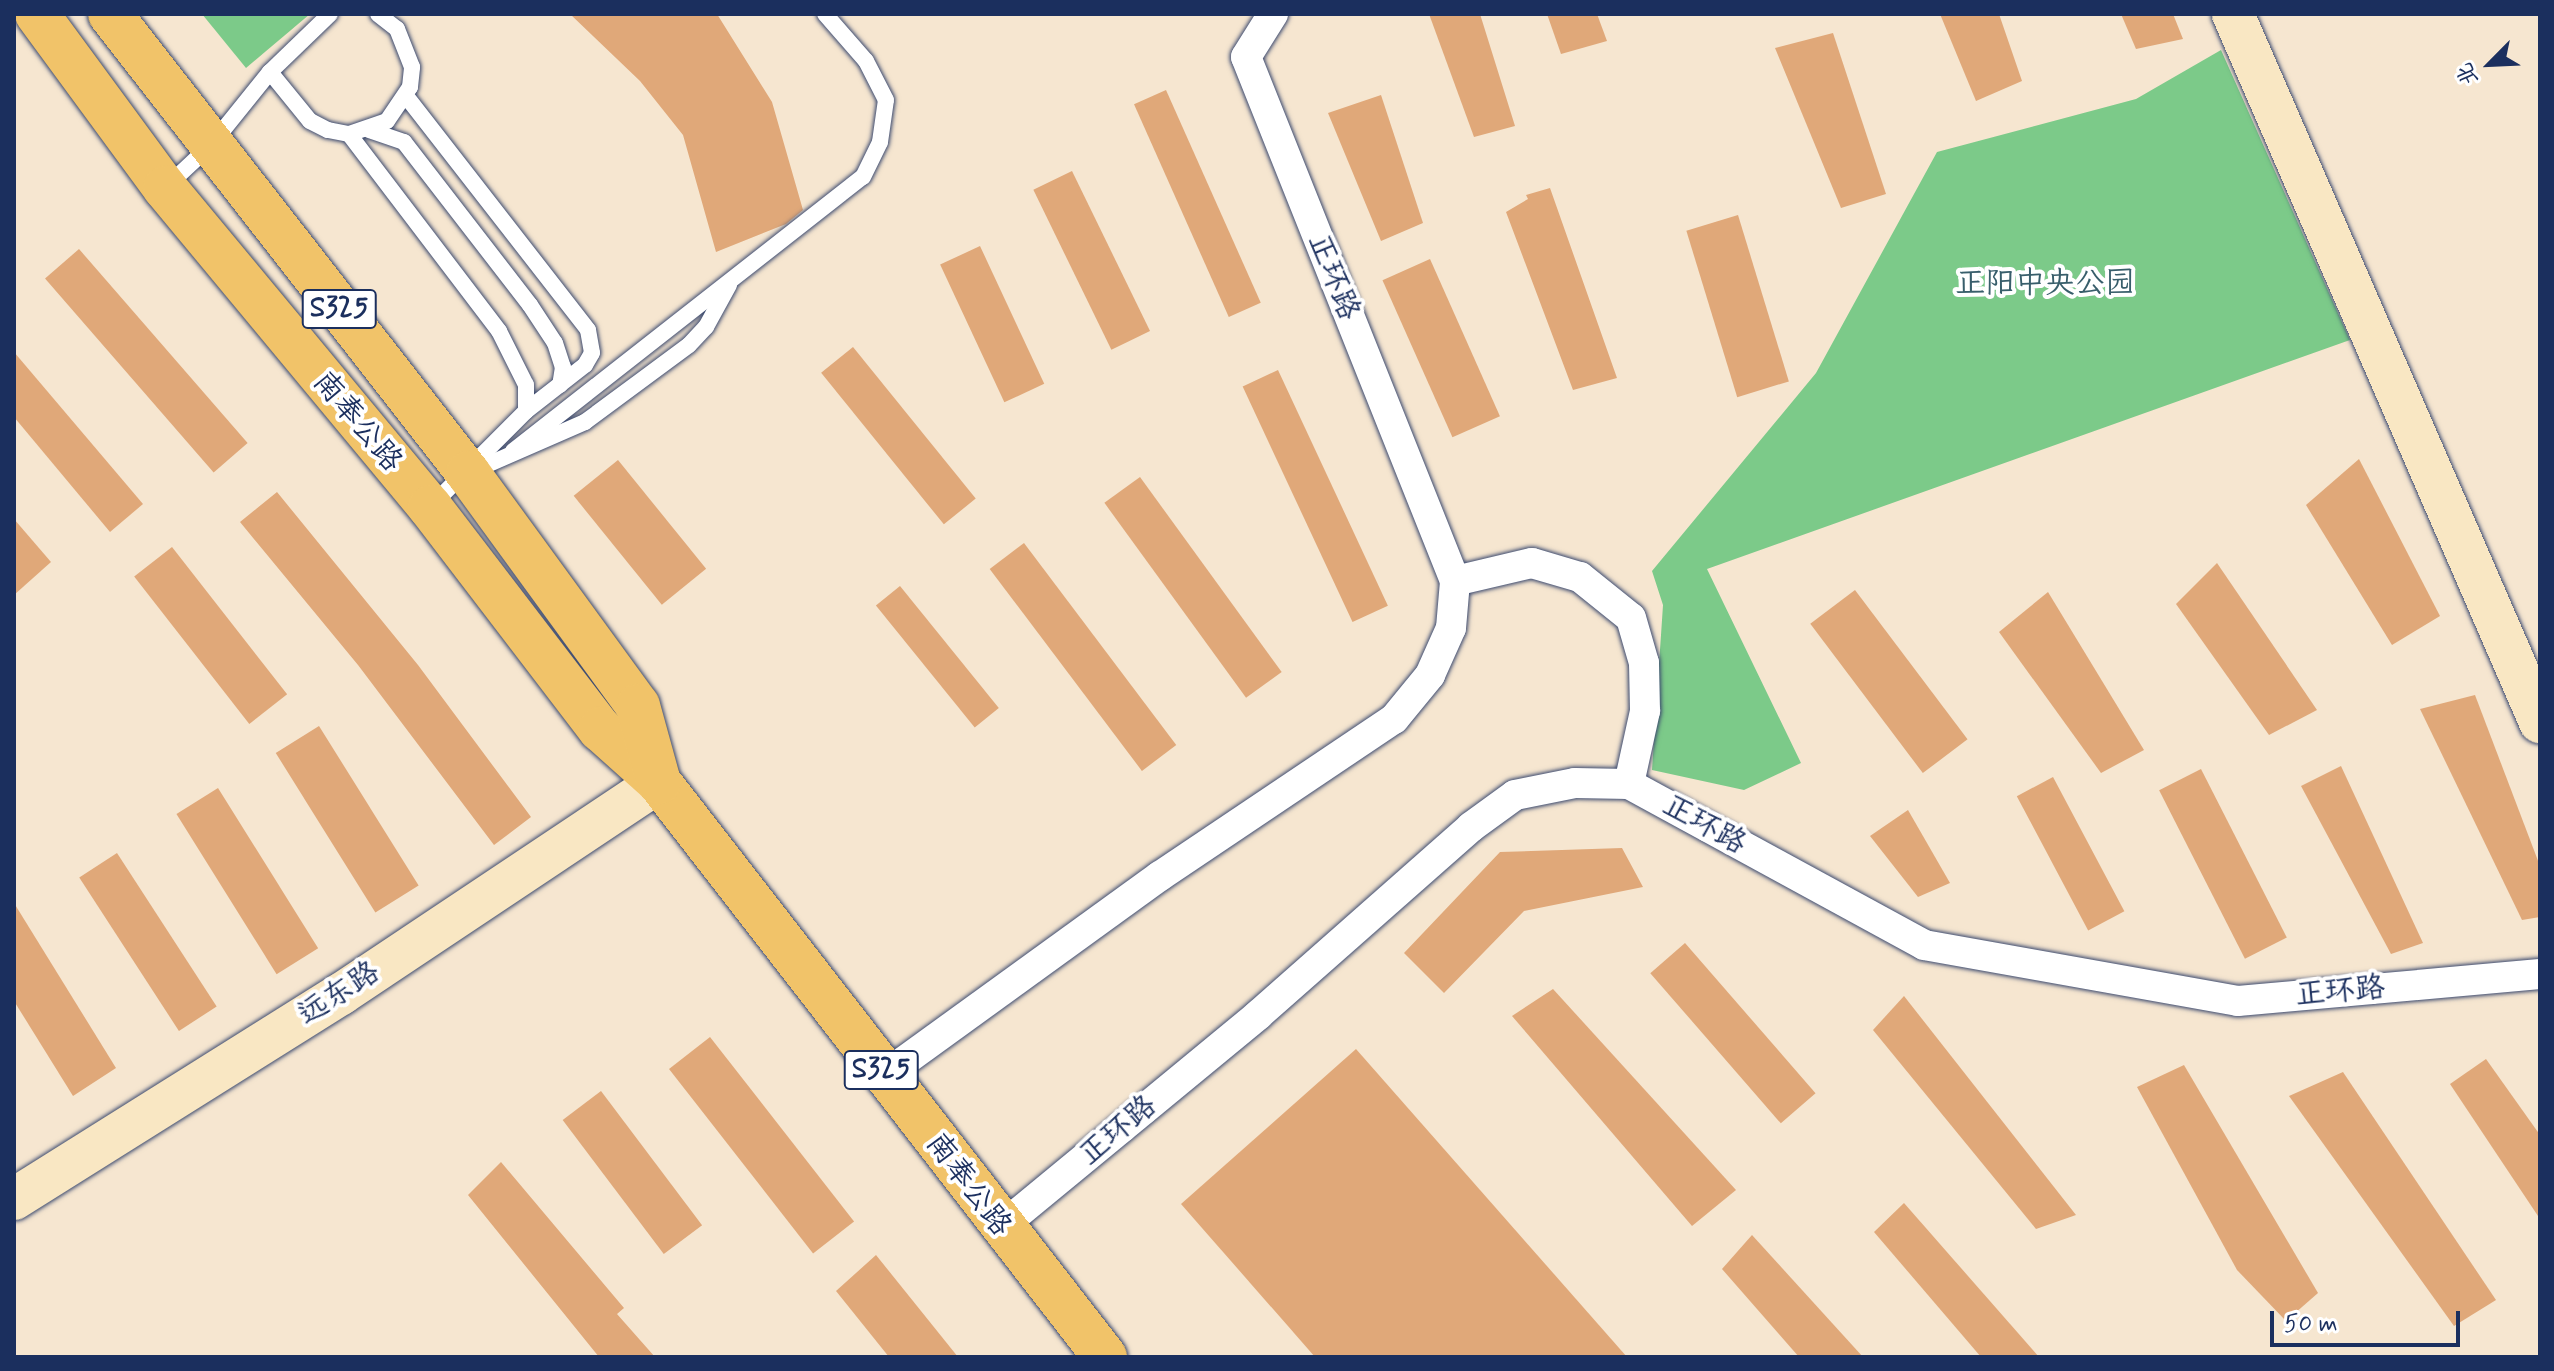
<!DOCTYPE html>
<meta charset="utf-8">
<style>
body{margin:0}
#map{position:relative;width:2554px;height:1371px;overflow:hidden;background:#f6e6d0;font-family:Mynerve,"LXGW WenKai TC",sans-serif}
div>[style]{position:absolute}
.green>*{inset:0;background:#7cca89}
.building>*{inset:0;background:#e0a879;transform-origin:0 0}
.roads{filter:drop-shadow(0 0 2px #3c4a6f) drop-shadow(0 0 2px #3c4a6f)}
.lane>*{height:16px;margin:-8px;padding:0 8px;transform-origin:8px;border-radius:8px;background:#fff}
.street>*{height:30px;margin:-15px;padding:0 15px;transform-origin:15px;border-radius:15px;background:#fff}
.secondary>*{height:42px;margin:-21px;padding:0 21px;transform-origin:21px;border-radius:21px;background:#f9e7c3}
.primary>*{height:44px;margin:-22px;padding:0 22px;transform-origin:22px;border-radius:22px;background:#f1c369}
span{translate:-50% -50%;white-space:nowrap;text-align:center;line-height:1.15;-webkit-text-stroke:8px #fff;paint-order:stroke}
.shield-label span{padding:2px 6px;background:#fff;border:2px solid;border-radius:6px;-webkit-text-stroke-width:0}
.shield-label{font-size:28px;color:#1b2f5e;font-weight:700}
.street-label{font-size:30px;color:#1b2f5e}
.park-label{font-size:30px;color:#385e6b}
.frame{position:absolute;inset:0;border:16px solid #1b2f5e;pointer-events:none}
.north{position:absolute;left:2450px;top:24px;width:80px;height:80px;-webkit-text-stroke:6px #fff;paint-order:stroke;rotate:246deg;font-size:22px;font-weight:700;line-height:32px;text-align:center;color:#1b2f5e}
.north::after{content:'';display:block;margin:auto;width:28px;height:36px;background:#1b2f5e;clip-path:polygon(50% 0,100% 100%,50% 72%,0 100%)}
.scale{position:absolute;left:2270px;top:1311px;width:190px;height:36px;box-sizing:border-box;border:4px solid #1b2f5e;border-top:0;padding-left:10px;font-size:24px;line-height:28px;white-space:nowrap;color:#1b2f5e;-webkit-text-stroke:6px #fff;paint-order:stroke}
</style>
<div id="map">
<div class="green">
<i style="clip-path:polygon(202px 14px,310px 14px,246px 68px)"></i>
<i style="clip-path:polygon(2221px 50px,2350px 340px,1707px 569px,1801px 763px,1744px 790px,1652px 770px,1663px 605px,1652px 571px,1816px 373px,1937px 152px,2136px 99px)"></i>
</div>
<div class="building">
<i style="clip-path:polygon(570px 14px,717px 14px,772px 102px,803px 210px,786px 224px,716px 252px,683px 135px,640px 81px)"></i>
<i style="clip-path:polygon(1429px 14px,1480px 14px,1515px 126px,1474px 137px)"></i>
<i style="clip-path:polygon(1547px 14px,1597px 14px,1607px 41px,1561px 54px)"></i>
<i style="clip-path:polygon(1940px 14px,1999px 14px,2022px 81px,1976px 101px)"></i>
<i style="clip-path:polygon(2121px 14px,2173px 14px,2183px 39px,2136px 49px)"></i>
<i style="clip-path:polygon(1833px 33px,1886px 194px,1841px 208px,1775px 48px)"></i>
<i style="left:1166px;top:90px;width:233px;height:35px;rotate:66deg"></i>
<i style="clip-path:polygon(1381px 95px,1423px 223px,1381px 241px,1328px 113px)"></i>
<i style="left:1072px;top:171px;width:178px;height:43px;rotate:64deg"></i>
<i style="clip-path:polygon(1550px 188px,1617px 378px,1573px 390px,1506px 212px,1528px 199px,1526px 195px)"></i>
<i style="left:1738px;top:215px;width:174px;height:54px;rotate:73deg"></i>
<i style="left:980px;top:246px;width:152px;height:44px;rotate:65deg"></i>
<i style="left:79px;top:249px;width:257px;height:45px;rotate:49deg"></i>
<i style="left:1430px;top:259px;width:172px;height:52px;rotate:66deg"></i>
<i style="left:853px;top:347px;width:195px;height:41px;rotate:51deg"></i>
<i style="clip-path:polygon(14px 352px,143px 504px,110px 532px,14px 417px)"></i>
<i style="left:1278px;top:370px;width:260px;height:39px;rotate:65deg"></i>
<i style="clip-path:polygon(2359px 459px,2440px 616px,2392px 645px,2306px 505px)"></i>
<i style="left:618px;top:460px;width:140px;height:57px;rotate:51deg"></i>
<i style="left:1140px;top:477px;width:241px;height:44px;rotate:54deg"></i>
<i style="clip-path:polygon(277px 492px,418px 665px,531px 817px,494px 845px,358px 665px,240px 522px)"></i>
<i style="clip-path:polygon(14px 519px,51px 562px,14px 595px)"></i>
<i style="left:1024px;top:543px;width:253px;height:43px;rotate:53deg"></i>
<i style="left:172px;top:547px;width:187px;height:48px;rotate:52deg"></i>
<i style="clip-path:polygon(2217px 563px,2317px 710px,2269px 735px,2176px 604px)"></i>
<i style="left:900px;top:586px;width:157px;height:31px;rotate:51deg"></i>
<i style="left:1855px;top:590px;width:187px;height:56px;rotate:53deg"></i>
<i style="clip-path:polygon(2048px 592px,2144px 750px,2101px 773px,1999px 632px)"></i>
<i style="clip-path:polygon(2475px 695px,2540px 866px,2540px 917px,2522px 920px,2420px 709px)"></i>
<i style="left:319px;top:726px;width:188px;height:51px;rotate:58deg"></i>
<i style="clip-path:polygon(2341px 766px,2423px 943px,2391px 954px,2301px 786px)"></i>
<i style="left:2201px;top:769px;width:189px;height:47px;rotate:63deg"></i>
<i style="left:2053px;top:777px;width:152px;height:41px;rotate:62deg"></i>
<i style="left:218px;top:788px;width:189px;height:49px;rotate:58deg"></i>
<i style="clip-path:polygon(1908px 810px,1950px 883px,1918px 897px,1870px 836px)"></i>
<i style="clip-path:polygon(1622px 848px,1643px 887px,1524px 911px,1444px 993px,1404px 953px,1500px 852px)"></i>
<i style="left:117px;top:853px;width:183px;height:45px;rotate:57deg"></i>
<i style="clip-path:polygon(14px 903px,116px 1068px,73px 1096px,14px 1001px)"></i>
<i style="left:1685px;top:943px;width:199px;height:46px;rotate:49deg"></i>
<i style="clip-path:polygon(1553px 989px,1736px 1190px,1692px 1226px,1512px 1016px)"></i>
<i style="clip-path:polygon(1904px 996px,2076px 1215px,2036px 1229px,1873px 1030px)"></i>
<i style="left:710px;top:1037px;width:234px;height:52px;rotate:52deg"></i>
<i style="clip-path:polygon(1356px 1049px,1627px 1357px,1315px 1357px,1181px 1204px)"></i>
<i style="clip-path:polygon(2486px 1059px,2540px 1135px,2540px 1219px,2450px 1084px)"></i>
<i style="clip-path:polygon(2184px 1065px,2318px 1293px,2286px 1321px,2237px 1270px,2137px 1087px)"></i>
<i style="clip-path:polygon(2343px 1072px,2496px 1300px,2454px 1326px,2289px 1096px)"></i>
<i style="left:601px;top:1091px;width:168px;height:48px;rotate:53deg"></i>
<i style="clip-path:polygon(501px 1162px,624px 1308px,617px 1314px,655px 1357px,599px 1357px,468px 1195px)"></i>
<i style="clip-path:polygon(1904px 1203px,2039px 1357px,1981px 1357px,1874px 1232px)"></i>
<i style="clip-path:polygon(1752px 1235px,1863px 1357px,1799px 1357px,1722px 1269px)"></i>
<i style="clip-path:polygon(876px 1255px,958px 1357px,889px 1357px,836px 1291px)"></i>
</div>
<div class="roads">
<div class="lane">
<i style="left:270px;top:72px;width:63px;rotate:50.8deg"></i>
<i style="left:310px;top:121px;width:20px;rotate:27deg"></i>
<i style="left:328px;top:130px;width:21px;rotate:11deg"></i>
<i style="left:349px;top:134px;width:40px;rotate:-18.9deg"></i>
<i style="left:387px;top:121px;width:41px;rotate:-55.9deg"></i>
<i style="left:410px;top:87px;width:20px;rotate:-84deg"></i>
<i style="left:412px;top:67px;width:41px;rotate:-111.5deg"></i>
<i style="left:397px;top:29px;width:24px;rotate:-142deg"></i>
<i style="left:406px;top:96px;width:296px;rotate:52.1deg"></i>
<i style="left:588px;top:330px;width:23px;rotate:80deg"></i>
<i style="left:592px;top:353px;width:14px;rotate:120deg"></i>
<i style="left:585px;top:365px;width:75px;rotate:142.1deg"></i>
<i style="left:526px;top:411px;width:133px;rotate:135deg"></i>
<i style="left:369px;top:130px;width:37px;rotate:19deg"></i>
<i style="left:404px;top:142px;width:206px;rotate:52.3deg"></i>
<i style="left:530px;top:305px;width:45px;rotate:56.7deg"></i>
<i style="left:555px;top:343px;width:25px;rotate:72deg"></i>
<i style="left:563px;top:367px;width:18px;rotate:99deg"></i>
<i style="left:349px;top:134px;width:248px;rotate:52.7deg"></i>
<i style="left:499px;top:331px;width:60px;rotate:63.4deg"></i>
<i style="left:526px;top:385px;width:26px;rotate:90deg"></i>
<i style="left:166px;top:187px;width:62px;rotate:-43deg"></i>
<i style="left:211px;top:145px;width:94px;rotate:-51.1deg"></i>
<i style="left:270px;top:72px;width:83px;rotate:-44deg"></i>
<i style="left:513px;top:451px;width:444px;rotate:-38.1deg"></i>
<i style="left:863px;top:177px;width:39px;rotate:-64deg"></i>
<i style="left:880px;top:142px;width:42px;rotate:-81.9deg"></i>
<i style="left:886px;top:100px;width:44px;rotate:-117.1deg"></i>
<i style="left:866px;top:61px;width:62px;rotate:-131.1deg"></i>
<i style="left:473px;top:471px;width:122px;rotate:-23.6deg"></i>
<i style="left:585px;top:422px;width:129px;rotate:-36.5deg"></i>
<i style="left:689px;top:345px;width:25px;rotate:-47deg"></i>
<i style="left:706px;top:327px;width:48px;rotate:-61.3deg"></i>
</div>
<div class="street">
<i style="left:1455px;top:581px;width:79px;rotate:-13.2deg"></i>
<i style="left:1532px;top:563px;width:50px;rotate:16.3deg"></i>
<i style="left:1580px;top:577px;width:65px;rotate:38.8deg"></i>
<i style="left:1631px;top:618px;width:47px;rotate:73.9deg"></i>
<i style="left:1644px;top:663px;width:48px;rotate:88.8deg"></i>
<i style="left:1645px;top:711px;width:75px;rotate:102.4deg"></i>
<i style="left:885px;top:1075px;width:339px;rotate:-35.9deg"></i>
<i style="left:1160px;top:876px;width:282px;rotate:-33.9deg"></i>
<i style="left:1394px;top:719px;width:57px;rotate:-50.7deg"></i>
<i style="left:1430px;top:675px;width:51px;rotate:-65.9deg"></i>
<i style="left:1451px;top:628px;width:47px;rotate:-85.1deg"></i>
<i style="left:1455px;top:581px;width:564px;rotate:-111.74deg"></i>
<i style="left:1246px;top:57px;width:51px;rotate:-57.9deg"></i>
<i style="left:1000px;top:1228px;width:335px;rotate:-39.5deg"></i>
<i style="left:1258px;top:1015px;width:284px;rotate:-41.4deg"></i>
<i style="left:1471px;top:827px;width:54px;rotate:-36deg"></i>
<i style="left:1515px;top:795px;width:61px;rotate:-11.3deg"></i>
<i style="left:1575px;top:783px;width:54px;rotate:1.1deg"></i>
<i style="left:1629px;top:784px;width:336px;rotate:28.6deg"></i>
<i style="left:1924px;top:945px;width:319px;rotate:10.1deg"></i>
<i style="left:2238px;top:1001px;width:303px;rotate:-5.1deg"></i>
</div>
<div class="secondary">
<i style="left:2233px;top:14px;width:772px;rotate:66.56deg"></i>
<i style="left:14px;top:1199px;width:386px;rotate:-32.1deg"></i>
<i style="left:341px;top:994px;width:382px;rotate:-33.7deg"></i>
</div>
<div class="primary">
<i style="left:37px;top:14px;width:216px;rotate:53.7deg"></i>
<i style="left:165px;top:188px;width:415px;rotate:50.3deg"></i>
<i style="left:430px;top:507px;width:280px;rotate:52.6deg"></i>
<i style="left:600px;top:729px;width:79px;rotate:41.9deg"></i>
<i style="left:659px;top:782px;width:728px;rotate:52.2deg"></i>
<i style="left:110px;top:14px;width:582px;rotate:52.05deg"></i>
<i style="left:468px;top:473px;width:288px;rotate:53.9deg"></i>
<i style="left:638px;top:706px;width:79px;rotate:74.6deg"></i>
</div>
</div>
<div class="shield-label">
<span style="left:339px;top:309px">S325</span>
<span style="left:881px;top:1070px">S325</span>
</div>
<div class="street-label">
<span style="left:1333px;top:277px;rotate:68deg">正环路</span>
<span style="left:357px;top:422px;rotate:50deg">南奉公路</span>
<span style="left:1704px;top:825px;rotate:29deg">正环路</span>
<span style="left:2340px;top:992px;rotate:-5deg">正环路</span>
<span style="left:339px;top:994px;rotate:-33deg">远东路</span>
<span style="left:1118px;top:1131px;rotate:-40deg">正环路</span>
<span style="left:968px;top:1185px;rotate:53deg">南奉公路</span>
</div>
<div class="park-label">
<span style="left:2045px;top:284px">正阳中央公园</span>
</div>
<div class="frame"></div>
<div class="north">北</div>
<div class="scale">50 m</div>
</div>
